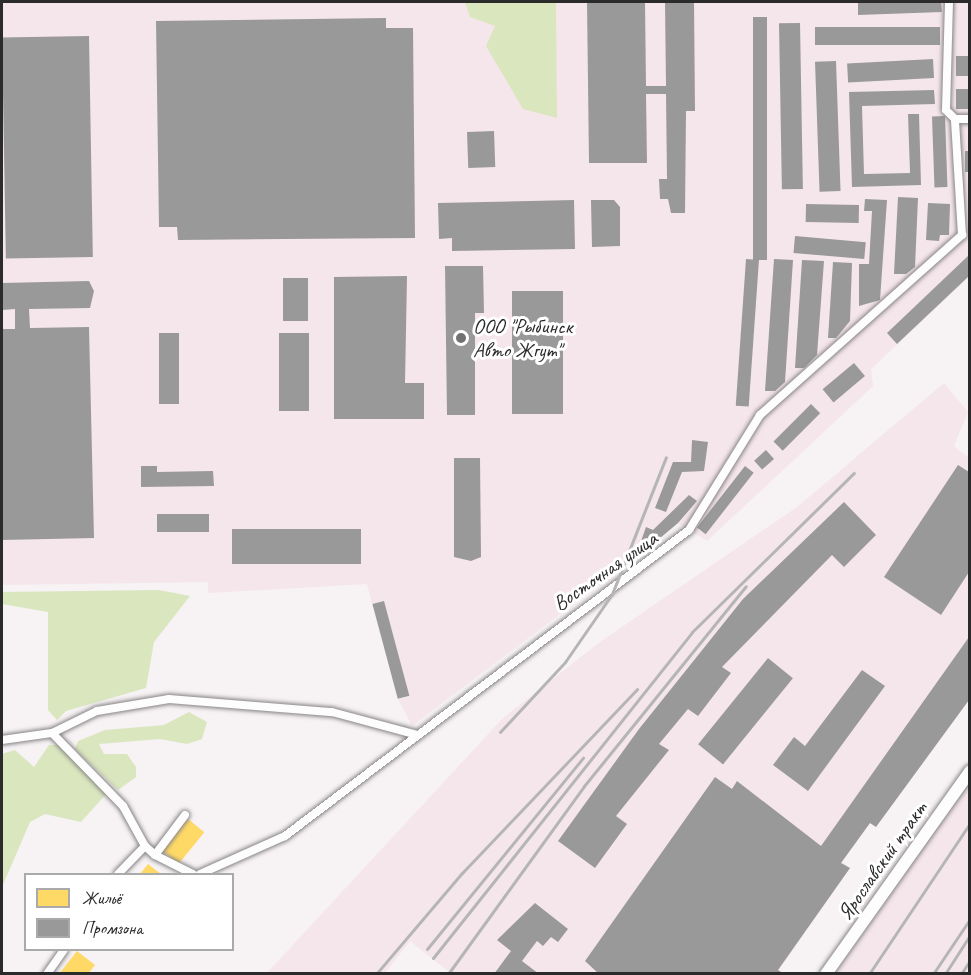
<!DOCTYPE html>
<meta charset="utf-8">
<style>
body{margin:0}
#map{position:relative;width:971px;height:975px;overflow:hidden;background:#f7f2f4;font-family:Caveat,sans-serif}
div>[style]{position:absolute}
.built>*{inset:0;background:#f5e6ec}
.green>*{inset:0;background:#dae6be}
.homes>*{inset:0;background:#ffd966;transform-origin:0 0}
.industry>*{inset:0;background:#999;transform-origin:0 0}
.roads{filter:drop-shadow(0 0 2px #878585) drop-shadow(0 0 2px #878585)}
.street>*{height:8px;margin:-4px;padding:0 4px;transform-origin:4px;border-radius:4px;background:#fefdfd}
.secondary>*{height:12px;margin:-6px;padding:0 6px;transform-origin:6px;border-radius:6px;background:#fefdfd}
.rail>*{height:3px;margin:-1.5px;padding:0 1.5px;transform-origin:1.5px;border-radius:1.5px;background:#b6b5b5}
.dots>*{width:16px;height:16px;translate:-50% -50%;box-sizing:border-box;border:3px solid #fff;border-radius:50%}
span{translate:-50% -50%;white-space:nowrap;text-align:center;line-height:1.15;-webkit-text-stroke:6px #fff;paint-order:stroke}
.poi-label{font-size:21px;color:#2b2b2b}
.left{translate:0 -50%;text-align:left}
.street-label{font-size:21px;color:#2b2b2b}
.frame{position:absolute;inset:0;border:3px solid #2b2b2b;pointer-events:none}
.legend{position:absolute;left:24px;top:873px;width:210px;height:78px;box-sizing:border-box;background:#fff;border:2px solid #aaa;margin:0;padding:8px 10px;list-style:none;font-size:18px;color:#2b2b2b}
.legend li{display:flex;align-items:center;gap:12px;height:30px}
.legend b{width:30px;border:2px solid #aaa}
</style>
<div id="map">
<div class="built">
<i style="clip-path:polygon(2px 2px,969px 2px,969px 277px,871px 369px,873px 386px,707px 541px,678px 523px,647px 549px,639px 547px,635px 562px,624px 558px,605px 580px,412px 726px,398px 699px,409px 696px,384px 602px,372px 604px,367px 584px,208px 593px,208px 582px,2px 585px)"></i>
<i style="clip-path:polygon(944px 383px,968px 412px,954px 446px,969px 458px,969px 700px,876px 827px,870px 823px,842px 862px,850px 868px,779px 970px,784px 973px,450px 973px,410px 941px,385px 973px,266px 974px,503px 718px,600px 642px,797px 507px)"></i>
<i style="clip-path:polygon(969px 781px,969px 973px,835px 974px,872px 920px)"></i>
</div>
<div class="green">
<i style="clip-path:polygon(465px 2px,556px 2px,557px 118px,523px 109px,486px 46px,495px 26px,470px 17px)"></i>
<i style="clip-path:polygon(159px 590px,190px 596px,154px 642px,146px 688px,66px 711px,57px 720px,48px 710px,48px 612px,2px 604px,2px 592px)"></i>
<i style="clip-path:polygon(189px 712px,207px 722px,202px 739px,187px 744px,160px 739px,99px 744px,104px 754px,127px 754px,136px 767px,136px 777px,118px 790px,75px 749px,78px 741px,105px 730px,164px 725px)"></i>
<i style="clip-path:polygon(49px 745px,60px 745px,107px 793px,81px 822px,45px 814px,30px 822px,2px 887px,2px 754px,15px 750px,34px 767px)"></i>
</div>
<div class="homes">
<i style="left:188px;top:819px;width:21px;height:41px;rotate:39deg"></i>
<i style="clip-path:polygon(148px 864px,161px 874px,140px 874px)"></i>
<i style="clip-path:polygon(77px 951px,95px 965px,88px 974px,59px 974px)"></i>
</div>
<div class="industry">
<i style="clip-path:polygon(587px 2px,645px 2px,646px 86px,666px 86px,665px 2px,694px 2px,695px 111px,686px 111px,685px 213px,671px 213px,668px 199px,660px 199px,659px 179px,667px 179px,666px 94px,646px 94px,647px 163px,589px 163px)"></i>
<i style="clip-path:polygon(858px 2px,941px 2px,942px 12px,858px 15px)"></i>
<i style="left:753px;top:17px;width:14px;height:243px"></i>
<i style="clip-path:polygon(386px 18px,386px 28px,413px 28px,415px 238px,178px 240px,177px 227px,159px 227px,156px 21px)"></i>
<i style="left:800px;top:23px;width:166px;height:21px;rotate:89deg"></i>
<i style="left:940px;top:27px;width:18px;height:125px;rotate:90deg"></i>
<i style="left:89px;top:36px;width:221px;height:87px;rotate:89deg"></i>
<i style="left:956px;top:56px;width:13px;height:20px"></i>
<i style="left:933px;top:59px;width:19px;height:86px;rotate:87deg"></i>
<i style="left:836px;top:61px;width:130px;height:21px;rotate:88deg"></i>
<i style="left:956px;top:89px;width:13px;height:20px"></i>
<i style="clip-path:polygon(934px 90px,935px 104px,862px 106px,864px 174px,910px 173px,908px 114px,919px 114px,921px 185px,852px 187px,849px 92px)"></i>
<i style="left:945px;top:116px;width:71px;height:13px;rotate:88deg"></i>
<i style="left:494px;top:131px;width:36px;height:27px;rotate:88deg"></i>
<i style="left:965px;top:151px;width:4px;height:21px"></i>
<i style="clip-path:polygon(898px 197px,918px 198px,915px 267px,906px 274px,894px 274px)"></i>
<i style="clip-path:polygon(865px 199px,887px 200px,880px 300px,859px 306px,859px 264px,869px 264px,872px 211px,864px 211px)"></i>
<i style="clip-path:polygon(574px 200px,575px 249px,452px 251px,452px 238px,439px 239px,438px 203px)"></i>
<i style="clip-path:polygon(591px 200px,614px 200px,620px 207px,620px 246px,592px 247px)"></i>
<i style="clip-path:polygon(928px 203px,950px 204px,949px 235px,940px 235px,939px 241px,926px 240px)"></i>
<i style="left:806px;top:204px;width:53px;height:18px;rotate:1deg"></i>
<i style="left:795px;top:236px;width:71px;height:17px;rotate:5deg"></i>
<i style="clip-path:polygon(969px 255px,969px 276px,897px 344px,887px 333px)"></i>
<i style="left:746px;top:259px;width:13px;height:147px;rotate:4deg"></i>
<i style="clip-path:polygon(774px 259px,793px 260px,785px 382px,775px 391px,765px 391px)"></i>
<i style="clip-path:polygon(802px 260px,824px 261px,817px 355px,804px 368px,795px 368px)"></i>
<i style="clip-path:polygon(833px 262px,852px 263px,850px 321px,836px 338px,828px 338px)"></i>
<i style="clip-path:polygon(445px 266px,483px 266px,484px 313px,475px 313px,475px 415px,447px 415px)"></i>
<i style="clip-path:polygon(407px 276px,405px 383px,424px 383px,424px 419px,334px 419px,334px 277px)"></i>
<i style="left:283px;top:278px;width:25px;height:43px"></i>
<i style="clip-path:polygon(89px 281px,94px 291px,90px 308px,29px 309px,30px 328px,89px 327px,94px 538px,2px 540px,2px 329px,15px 329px,15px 309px,2px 310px,2px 283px)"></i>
<i style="left:512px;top:291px;width:51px;height:123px"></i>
<i style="left:179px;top:333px;width:71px;height:20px;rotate:90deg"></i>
<i style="left:279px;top:333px;width:30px;height:78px"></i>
<i style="left:854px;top:363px;width:17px;height:41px;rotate:50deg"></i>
<i style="left:811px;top:404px;width:13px;height:53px;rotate:45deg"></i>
<i style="clip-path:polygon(692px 440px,708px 442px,704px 471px,682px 472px,666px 512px,655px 508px,673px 462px,691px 462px)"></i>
<i style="left:766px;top:450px;width:12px;height:16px;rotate:48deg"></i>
<i style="clip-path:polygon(454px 458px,480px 458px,481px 557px,471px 561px,454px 557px)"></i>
<i style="clip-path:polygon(958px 465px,969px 472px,969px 572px,941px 615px,884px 577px)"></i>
<i style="clip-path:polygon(141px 466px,157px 466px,157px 472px,213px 471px,214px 486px,141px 487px)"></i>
<i style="left:745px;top:466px;width:11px;height:78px;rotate:38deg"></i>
<i style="clip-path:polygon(689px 495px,697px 501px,678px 523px,647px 549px,639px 547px,646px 527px,653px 530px)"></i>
<i style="clip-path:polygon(844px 502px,876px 535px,844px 567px,832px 555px,722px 667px,731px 673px,698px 716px,688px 709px,659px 744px,669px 750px,616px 816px,627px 824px,595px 868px,558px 841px,639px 729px,743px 599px)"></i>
<i style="left:209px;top:514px;width:18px;height:52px;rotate:90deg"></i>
<i style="left:361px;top:529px;width:35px;height:129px;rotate:90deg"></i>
<i style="left:384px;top:601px;width:98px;height:12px;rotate:75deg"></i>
<i style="clip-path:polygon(969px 637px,969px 700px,876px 827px,870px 823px,841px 863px,850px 868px,778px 970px,784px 974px,599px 974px,585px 961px,715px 777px,732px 789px,737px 781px,821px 846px)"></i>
<i style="left:768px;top:658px;width:32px;height:111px;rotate:39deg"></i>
<i style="clip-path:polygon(862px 670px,885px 686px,808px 791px,773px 765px,794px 737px,805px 746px)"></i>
<i style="clip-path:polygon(535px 903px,568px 929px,558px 942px,551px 937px,543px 946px,537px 941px,522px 961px,539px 974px,494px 974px,511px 951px,497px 940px)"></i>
</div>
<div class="roads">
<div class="street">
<i style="left:949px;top:2px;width:108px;rotate:91.6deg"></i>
<i style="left:946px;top:110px;width:13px;rotate:45deg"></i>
<i style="left:955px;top:119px;width:15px"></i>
<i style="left:52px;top:733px;width:102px;rotate:45.8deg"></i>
<i style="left:123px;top:806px;width:46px;rotate:61.2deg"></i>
<i style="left:2px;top:740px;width:50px;rotate:-8deg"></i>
<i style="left:52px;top:733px;width:50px;rotate:-26.1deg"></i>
<i style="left:97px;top:711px;width:73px;rotate:-9.5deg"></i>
<i style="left:169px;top:699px;width:164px;rotate:4.6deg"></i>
<i style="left:332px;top:712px;width:89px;rotate:15deg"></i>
<i style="left:155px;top:855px;width:42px;rotate:26.6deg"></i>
<i style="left:118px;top:874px;width:39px;rotate:-46deg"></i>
<i style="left:145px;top:846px;width:13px;rotate:42deg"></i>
<i style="left:155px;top:855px;width:50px;rotate:-53.1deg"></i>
<i style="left:200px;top:874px;width:93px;rotate:-24.1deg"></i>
<i style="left:285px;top:836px;width:507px;rotate:-37.14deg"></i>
<i style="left:689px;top:530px;width:135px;rotate:-58.3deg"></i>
<i style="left:760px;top:415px;width:271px;rotate:-41.7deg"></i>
<i style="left:962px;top:235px;width:116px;rotate:-93.5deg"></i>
<i style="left:47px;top:974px;width:29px;rotate:-55deg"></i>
</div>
<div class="secondary">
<i style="left:826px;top:974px;width:249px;rotate:-54.6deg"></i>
</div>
</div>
<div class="rail">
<i style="left:500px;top:732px;width:96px;rotate:-47.1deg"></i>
<i style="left:565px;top:662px;width:83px;rotate:-55.3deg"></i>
<i style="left:612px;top:594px;width:147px;rotate:-68.5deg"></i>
<i style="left:427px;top:949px;width:247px;rotate:-50.8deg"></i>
<i style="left:433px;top:958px;width:416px;rotate:-51.5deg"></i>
<i style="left:692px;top:632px;width:227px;rotate:-44.5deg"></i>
<i style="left:376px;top:974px;width:133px;rotate:-49.6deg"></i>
<i style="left:462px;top:873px;width:254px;rotate:-46.4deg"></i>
<i style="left:448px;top:974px;width:232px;rotate:-54.1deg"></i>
<i style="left:584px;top:786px;width:257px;rotate:-51deg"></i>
<i style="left:869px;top:974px;width:182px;rotate:-56.2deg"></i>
<i style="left:933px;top:974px;width:66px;rotate:-56.1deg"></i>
<i style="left:945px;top:974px;width:46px;rotate:-57.3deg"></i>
<i style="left:961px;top:974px;width:17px;rotate:-57deg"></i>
</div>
<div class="dots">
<i style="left:461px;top:338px;background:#727171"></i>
</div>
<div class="poi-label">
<span class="left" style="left:473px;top:338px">ООО "Рыбинск<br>Авто Жгут"</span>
</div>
<div class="street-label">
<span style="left:605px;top:571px;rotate:-35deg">Восточная улица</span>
<span style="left:882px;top:861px;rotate:-55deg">Ярославский тракт</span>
</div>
<div class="frame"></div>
<ul class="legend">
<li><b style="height:16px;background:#ffd966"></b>Жильё</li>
<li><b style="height:16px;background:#999"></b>Промзона</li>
</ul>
</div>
